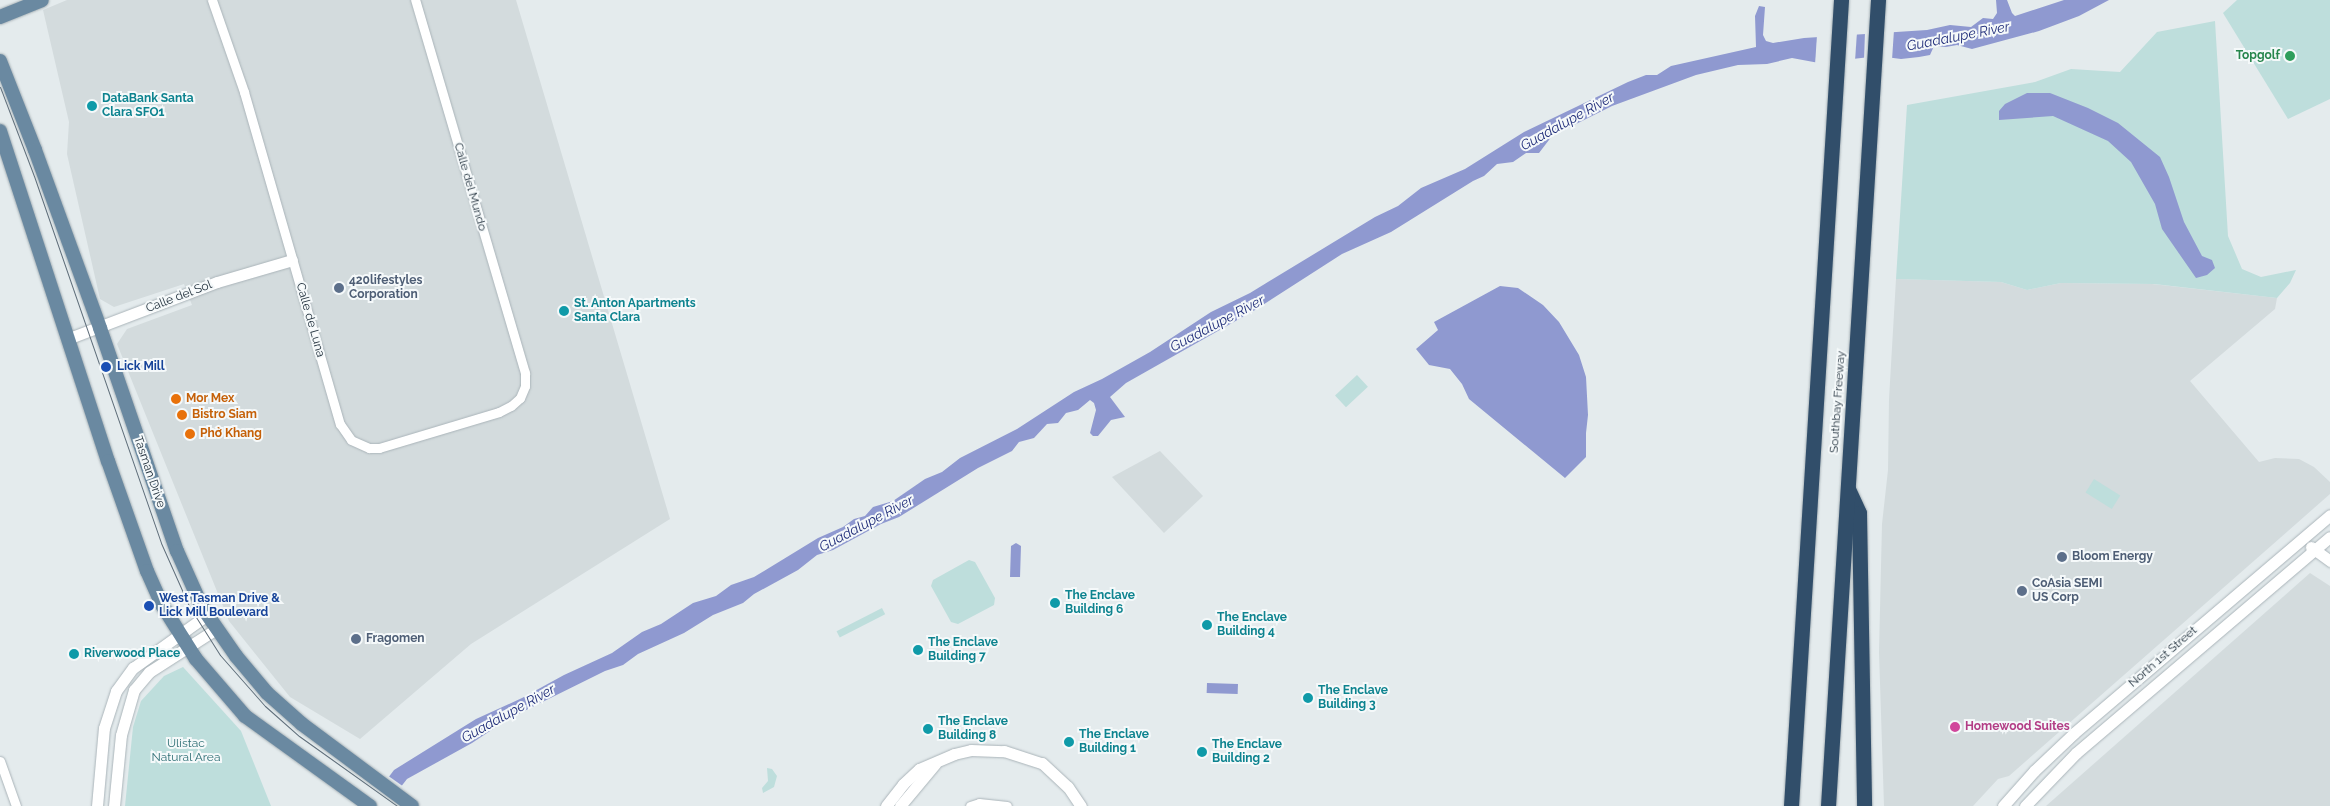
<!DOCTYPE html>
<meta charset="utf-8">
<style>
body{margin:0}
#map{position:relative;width:2330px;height:806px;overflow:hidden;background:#e4ebed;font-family:Raleway,sans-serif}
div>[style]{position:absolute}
.built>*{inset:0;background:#d3dbdd}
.green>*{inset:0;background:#bededc;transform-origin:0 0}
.water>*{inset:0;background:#8f99d0;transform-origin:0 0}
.pier>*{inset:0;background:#e4ebed}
.roads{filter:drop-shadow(0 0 1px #aab4b9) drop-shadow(0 0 1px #aab4b9)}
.street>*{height:9px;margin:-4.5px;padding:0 4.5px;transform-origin:4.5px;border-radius:4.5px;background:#fff}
.secondary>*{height:11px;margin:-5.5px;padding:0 5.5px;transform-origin:5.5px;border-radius:5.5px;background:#fff}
.primary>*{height:14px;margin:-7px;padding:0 7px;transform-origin:7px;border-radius:7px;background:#6a89a1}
.highway>*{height:15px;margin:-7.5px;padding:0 7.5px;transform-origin:7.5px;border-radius:7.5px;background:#314e6a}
.tram>*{height:1px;margin:-0.5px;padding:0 0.5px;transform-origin:0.5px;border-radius:0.5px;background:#5f6e7a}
.dots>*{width:14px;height:14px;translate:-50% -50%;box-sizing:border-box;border:2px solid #f5f9fa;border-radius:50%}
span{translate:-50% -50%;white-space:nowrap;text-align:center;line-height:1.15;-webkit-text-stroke:4px #f5f9fa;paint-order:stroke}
.leisure-label{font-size:12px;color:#27864d;font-weight:700}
.right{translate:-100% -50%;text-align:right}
.culture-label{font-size:12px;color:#0d838f;font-weight:700}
.left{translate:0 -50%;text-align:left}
.street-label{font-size:12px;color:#24333f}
.service-label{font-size:12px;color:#4e5e75;font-weight:700}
.transit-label{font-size:12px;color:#164399;font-weight:700}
.food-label{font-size:12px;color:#c56008;font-weight:700}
.hotel-label{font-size:12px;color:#b23c85;font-weight:700}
.park-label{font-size:12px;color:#2f6f75}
.water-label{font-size:14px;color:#1f2c79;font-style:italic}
</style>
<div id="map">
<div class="built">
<i style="clip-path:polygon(67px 0,516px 0,670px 519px,471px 644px,360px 739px,290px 697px,229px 621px,117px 344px,127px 329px,192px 305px,184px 284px,114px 307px,100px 299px,67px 154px,69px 122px,43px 10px)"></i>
<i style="clip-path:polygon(1896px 279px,2001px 282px,2027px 290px,2061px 283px,2152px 284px,2277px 298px,2275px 309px,2190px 381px,2259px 462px,2275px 458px,2299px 459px,2314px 467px,2330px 482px,2330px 494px,2009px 776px,1998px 779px,1973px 806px,1884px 806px,1879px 652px,1882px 524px,1888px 470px,1889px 399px)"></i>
<i style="clip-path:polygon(1160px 451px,1203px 496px,1164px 533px,1112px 477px)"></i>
<i style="clip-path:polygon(2310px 573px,2330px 586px,2330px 806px,2046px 806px)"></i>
</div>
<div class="green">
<i style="clip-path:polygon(2237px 0,2330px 0,2330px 99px,2288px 119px,2223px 13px)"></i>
<i style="clip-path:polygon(2215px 21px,2228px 236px,2242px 269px,2261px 277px,2296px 270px,2290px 283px,2277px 298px,2154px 284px,2061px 283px,2027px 290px,2001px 282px,1896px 279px,1907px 105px,2035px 82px,2071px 69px,2120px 72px,2157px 32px)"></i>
<i style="left:1357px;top:375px;width:16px;height:30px;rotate:47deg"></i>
<i style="left:2094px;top:479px;width:31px;height:16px;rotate:32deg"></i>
<i style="clip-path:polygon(969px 560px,975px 562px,995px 598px,994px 605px,958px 624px,951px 622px,931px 586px,933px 580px)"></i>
<i style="left:882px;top:608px;width:7px;height:51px;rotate:63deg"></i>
<i style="clip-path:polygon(183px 667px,241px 731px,271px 806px,125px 806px,133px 727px,141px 701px,164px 676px)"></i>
<i style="clip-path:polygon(767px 768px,772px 769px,777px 776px,774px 787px,763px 793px,762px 788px,768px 781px)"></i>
</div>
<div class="water">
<i style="clip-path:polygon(1996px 0,2007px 0,2012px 13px,2015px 16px,2064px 0,2109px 0,2079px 16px,2039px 31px,1972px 49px,1957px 45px,1946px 47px,1934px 46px,1930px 55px,1919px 57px,1901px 59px,1878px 56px,1819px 63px,1792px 58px,1767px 64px,1738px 65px,1696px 75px,1612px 106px,1552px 136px,1539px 153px,1526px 153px,1513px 162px,1497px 164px,1484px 176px,1473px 181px,1391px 232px,1342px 254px,1255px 310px,1126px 383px,1110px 397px,1125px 417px,1111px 420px,1098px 436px,1093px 436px,1090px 433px,1096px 410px,1094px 403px,1090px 400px,1078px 410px,1066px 413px,1058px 423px,1047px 424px,1034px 438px,1019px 442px,1012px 451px,978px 468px,899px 517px,881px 524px,833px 550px,817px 555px,798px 570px,754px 594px,743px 603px,713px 615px,684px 633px,638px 654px,623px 665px,605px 671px,508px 719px,472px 743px,407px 779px,386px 806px,367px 806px,394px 770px,476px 719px,522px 698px,564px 675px,612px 653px,642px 632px,661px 624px,693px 603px,716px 596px,731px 585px,754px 577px,818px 538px,843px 527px,854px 519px,865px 516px,873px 507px,893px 501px,925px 479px,942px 472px,960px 458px,1017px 429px,1074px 392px,1102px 379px,1150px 352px,1211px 312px,1250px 293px,1375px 217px,1398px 206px,1421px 188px,1465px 169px,1524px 132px,1628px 82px,1646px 75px,1657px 75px,1671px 66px,1756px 47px,1755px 16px,1759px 6px,1765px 7px,1763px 35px,1766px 41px,1773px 43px,1804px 38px,1927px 30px,1950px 25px,1971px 27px,1983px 18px,1993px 19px,1997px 13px)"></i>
<i style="clip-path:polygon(2027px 93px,2050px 93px,2088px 108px,2118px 123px,2160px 157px,2169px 177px,2184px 222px,2202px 256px,2212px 260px,2215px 268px,2207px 275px,2196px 278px,2162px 229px,2155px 204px,2131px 162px,2108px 141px,2053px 116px,1999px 120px,1999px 111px,2005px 104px)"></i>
<i style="clip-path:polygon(1500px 286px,1518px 288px,1543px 305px,1559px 322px,1579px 355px,1586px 377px,1588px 415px,1586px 433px,1586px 457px,1565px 478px,1469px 399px,1462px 384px,1450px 369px,1429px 365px,1416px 349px,1438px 330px,1434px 322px)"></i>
<i style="clip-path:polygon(1016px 543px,1021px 546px,1020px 577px,1010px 577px,1011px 546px)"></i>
<i style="left:1207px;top:683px;width:31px;height:10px;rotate:2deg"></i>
</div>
<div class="pier">
<i style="clip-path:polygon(1894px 30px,1892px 60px,1878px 58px,1864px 60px,1865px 32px)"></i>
<i style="clip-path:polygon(1857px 32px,1855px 61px,1815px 65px,1817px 35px)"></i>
<i style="clip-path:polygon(387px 775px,404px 787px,389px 806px,364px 806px)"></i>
</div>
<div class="roads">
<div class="street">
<i style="left:212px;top:0;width:97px;rotate:70.8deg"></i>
<i style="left:244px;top:92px;width:346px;rotate:73.9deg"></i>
<i style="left:340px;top:424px;width:19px;rotate:55deg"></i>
<i style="left:351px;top:440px;width:20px;rotate:24deg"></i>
<i style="left:369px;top:448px;width:10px"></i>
<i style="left:379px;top:448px;width:125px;rotate:-16.7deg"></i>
<i style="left:499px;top:412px;width:13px;rotate:-27deg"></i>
<i style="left:511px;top:406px;width:12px;rotate:-42deg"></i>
<i style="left:520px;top:398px;width:13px;rotate:-67deg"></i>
<i style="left:525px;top:386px;width:13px;rotate:-90deg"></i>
<i style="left:525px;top:373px;width:389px;rotate:-106.4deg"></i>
<i style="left:0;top:761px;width:48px;rotate:70.4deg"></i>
<i style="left:970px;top:806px;width:9px;rotate:-18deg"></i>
<i style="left:979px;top:803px;width:28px;rotate:6deg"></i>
</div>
<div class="secondary">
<i style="left:67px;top:339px;width:160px;rotate:-20.8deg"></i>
<i style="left:217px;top:282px;width:78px;rotate:-16.3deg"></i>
<i style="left:2311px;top:547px;width:24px;rotate:36deg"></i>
<i style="left:97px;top:806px;width:78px;rotate:-84.9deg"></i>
<i style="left:104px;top:728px;width:39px;rotate:-72deg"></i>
<i style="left:116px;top:691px;width:29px;rotate:-54deg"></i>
<i style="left:133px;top:668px;width:91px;rotate:-35.6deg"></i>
<i style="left:114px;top:806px;width:71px;rotate:-84.4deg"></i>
<i style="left:121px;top:735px;width:47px;rotate:-73.9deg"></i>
<i style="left:134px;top:690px;width:23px;rotate:-50deg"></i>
<i style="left:149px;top:672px;width:80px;rotate:-32.7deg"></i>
<i style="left:886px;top:806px;width:28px;rotate:-52deg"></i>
<i style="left:903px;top:784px;width:22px;rotate:-43deg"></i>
<i style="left:919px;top:769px;width:38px;rotate:-23deg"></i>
<i style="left:954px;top:754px;width:17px;rotate:-13deg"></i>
<i style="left:971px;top:750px;width:33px;rotate:2deg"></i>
<i style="left:1004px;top:751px;width:40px;rotate:18deg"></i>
<i style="left:1042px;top:763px;width:35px;rotate:43deg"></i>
<i style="left:1068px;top:787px;width:23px;rotate:56deg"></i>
<i style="left:900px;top:806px;width:55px;rotate:-50.2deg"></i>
<i style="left:2003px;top:806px;width:47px;rotate:-48.5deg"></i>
<i style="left:2034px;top:771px;width:55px;rotate:-43.5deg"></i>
<i style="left:2074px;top:733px;width:336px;rotate:-40.4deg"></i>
<i style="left:2025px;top:806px;width:74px;rotate:-46.1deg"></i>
<i style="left:2076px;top:753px;width:333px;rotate:-40.4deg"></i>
</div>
<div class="primary">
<i style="left:0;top:17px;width:45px;rotate:-22deg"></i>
<i style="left:0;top:61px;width:96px;rotate:68.5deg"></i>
<i style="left:35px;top:150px;width:189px;rotate:69.9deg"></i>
<i style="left:100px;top:328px;width:236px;rotate:71deg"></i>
<i style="left:177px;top:551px;width:61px;rotate:65.9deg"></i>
<i style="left:202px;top:607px;width:60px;rotate:55.2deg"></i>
<i style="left:236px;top:656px;width:48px;rotate:50deg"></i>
<i style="left:267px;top:693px;width:47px;rotate:41.5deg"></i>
<i style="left:302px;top:724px;width:137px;rotate:36.7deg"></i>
<i style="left:0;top:131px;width:347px;rotate:71.9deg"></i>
<i style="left:108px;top:461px;width:117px;rotate:70.5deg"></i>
<i style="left:147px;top:571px;width:37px;rotate:66deg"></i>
<i style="left:162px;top:605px;width:64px;rotate:57.8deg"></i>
<i style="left:196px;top:659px;width:75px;rotate:49.3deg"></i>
<i style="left:245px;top:716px;width:154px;rotate:35.8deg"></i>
</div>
<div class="highway">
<i style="left:1848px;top:489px;width:26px;rotate:65deg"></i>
<i style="left:1859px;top:513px;width:293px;rotate:89deg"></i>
<i style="left:1791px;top:806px;width:808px;rotate:-86.45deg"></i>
<i style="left:1828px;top:806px;width:808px;rotate:-86.45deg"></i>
</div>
</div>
<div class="tram">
<i style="left:0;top:87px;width:95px;rotate:69.1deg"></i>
<i style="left:34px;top:176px;width:388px;rotate:70.9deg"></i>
<i style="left:161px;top:543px;width:69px;rotate:66deg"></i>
<i style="left:189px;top:606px;width:58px;rotate:57.7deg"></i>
<i style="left:220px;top:655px;width:68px;rotate:48.6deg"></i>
<i style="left:265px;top:706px;width:45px;rotate:41.4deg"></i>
<i style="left:299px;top:736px;width:120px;rotate:35.5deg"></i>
</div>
<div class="dots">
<i style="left:2290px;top:56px;background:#2e9e5b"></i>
<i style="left:92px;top:106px;background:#0f9aa8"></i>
<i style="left:339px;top:288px;background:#5c6f8a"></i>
<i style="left:564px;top:311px;background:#0f9aa8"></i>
<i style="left:106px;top:367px;background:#1a4fb4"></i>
<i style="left:176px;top:399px;background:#e8710a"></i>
<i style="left:182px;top:415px;background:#e8710a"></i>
<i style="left:190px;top:434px;background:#e8710a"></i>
<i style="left:2062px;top:557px;background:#5c6f8a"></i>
<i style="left:2022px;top:591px;background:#5c6f8a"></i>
<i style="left:1055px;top:603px;background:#0f9aa8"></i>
<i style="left:149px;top:606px;background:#1a4fb4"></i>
<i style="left:1207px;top:625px;background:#0f9aa8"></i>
<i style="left:356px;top:639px;background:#5c6f8a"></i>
<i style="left:918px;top:650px;background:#0f9aa8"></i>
<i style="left:74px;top:654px;background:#0f9aa8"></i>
<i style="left:1308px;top:698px;background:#0f9aa8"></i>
<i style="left:1955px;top:727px;background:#d1479c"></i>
<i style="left:928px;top:729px;background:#0f9aa8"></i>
<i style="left:1069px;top:742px;background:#0f9aa8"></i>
<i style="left:1202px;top:752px;background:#0f9aa8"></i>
</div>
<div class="leisure-label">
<span class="right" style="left:2280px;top:56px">Topgolf</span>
</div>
<div class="culture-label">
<span class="left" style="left:102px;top:106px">DataBank Santa<br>Clara SFO1</span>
<span class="left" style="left:574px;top:311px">St. Anton Apartments<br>Santa Clara</span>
<span class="left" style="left:1065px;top:603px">The Enclave<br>Building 6</span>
<span class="left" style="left:1217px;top:625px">The Enclave<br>Building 4</span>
<span class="left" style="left:928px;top:650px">The Enclave<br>Building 7</span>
<span class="left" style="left:84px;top:654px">Riverwood Place</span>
<span class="left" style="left:1318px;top:698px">The Enclave<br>Building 3</span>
<span class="left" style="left:938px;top:729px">The Enclave<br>Building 8</span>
<span class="left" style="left:1079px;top:742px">The Enclave<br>Building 1</span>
<span class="left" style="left:1212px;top:752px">The Enclave<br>Building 2</span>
</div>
<div class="street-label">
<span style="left:470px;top:187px;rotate:74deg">Calle del Mundo</span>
<span style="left:179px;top:297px;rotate:-21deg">Calle del Sol</span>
<span style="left:310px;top:320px;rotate:74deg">Calle de Luna</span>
<span style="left:1838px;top:402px;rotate:-86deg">Southbay Freeway</span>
<span style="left:149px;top:472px;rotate:71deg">Tasman Drive</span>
<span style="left:2163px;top:657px;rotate:-41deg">North 1st Street</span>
</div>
<div class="service-label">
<span class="left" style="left:349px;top:288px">420lifestyles<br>Corporation</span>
<span class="left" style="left:2072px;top:557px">Bloom Energy</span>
<span class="left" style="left:2032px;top:591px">CoAsia SEMI<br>US Corp</span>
<span class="left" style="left:366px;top:639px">Fragomen</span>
</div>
<div class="transit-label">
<span class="left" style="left:117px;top:367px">Lick Mill</span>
<span class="left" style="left:159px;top:606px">West Tasman Drive &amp;<br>Lick Mill Boulevard</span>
</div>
<div class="food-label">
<span class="left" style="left:186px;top:399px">Mor Mex</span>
<span class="left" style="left:192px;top:415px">Bistro Siam</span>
<span class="left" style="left:200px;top:434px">Phở Khang</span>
</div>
<div class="hotel-label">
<span class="left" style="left:1965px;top:727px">Homewood Suites</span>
</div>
<div class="park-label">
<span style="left:186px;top:751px">Ulistac<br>Natural Area</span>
</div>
<div class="water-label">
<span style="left:1958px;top:36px;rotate:-11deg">Guadalupe River</span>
<span style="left:1567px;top:121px;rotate:-29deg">Guadalupe River</span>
<span style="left:1217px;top:323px;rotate:-28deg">Guadalupe River</span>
<span style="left:866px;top:523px;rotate:-28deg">Guadalupe River</span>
<span style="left:508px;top:713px;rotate:-29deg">Guadalupe River</span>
</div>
</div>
